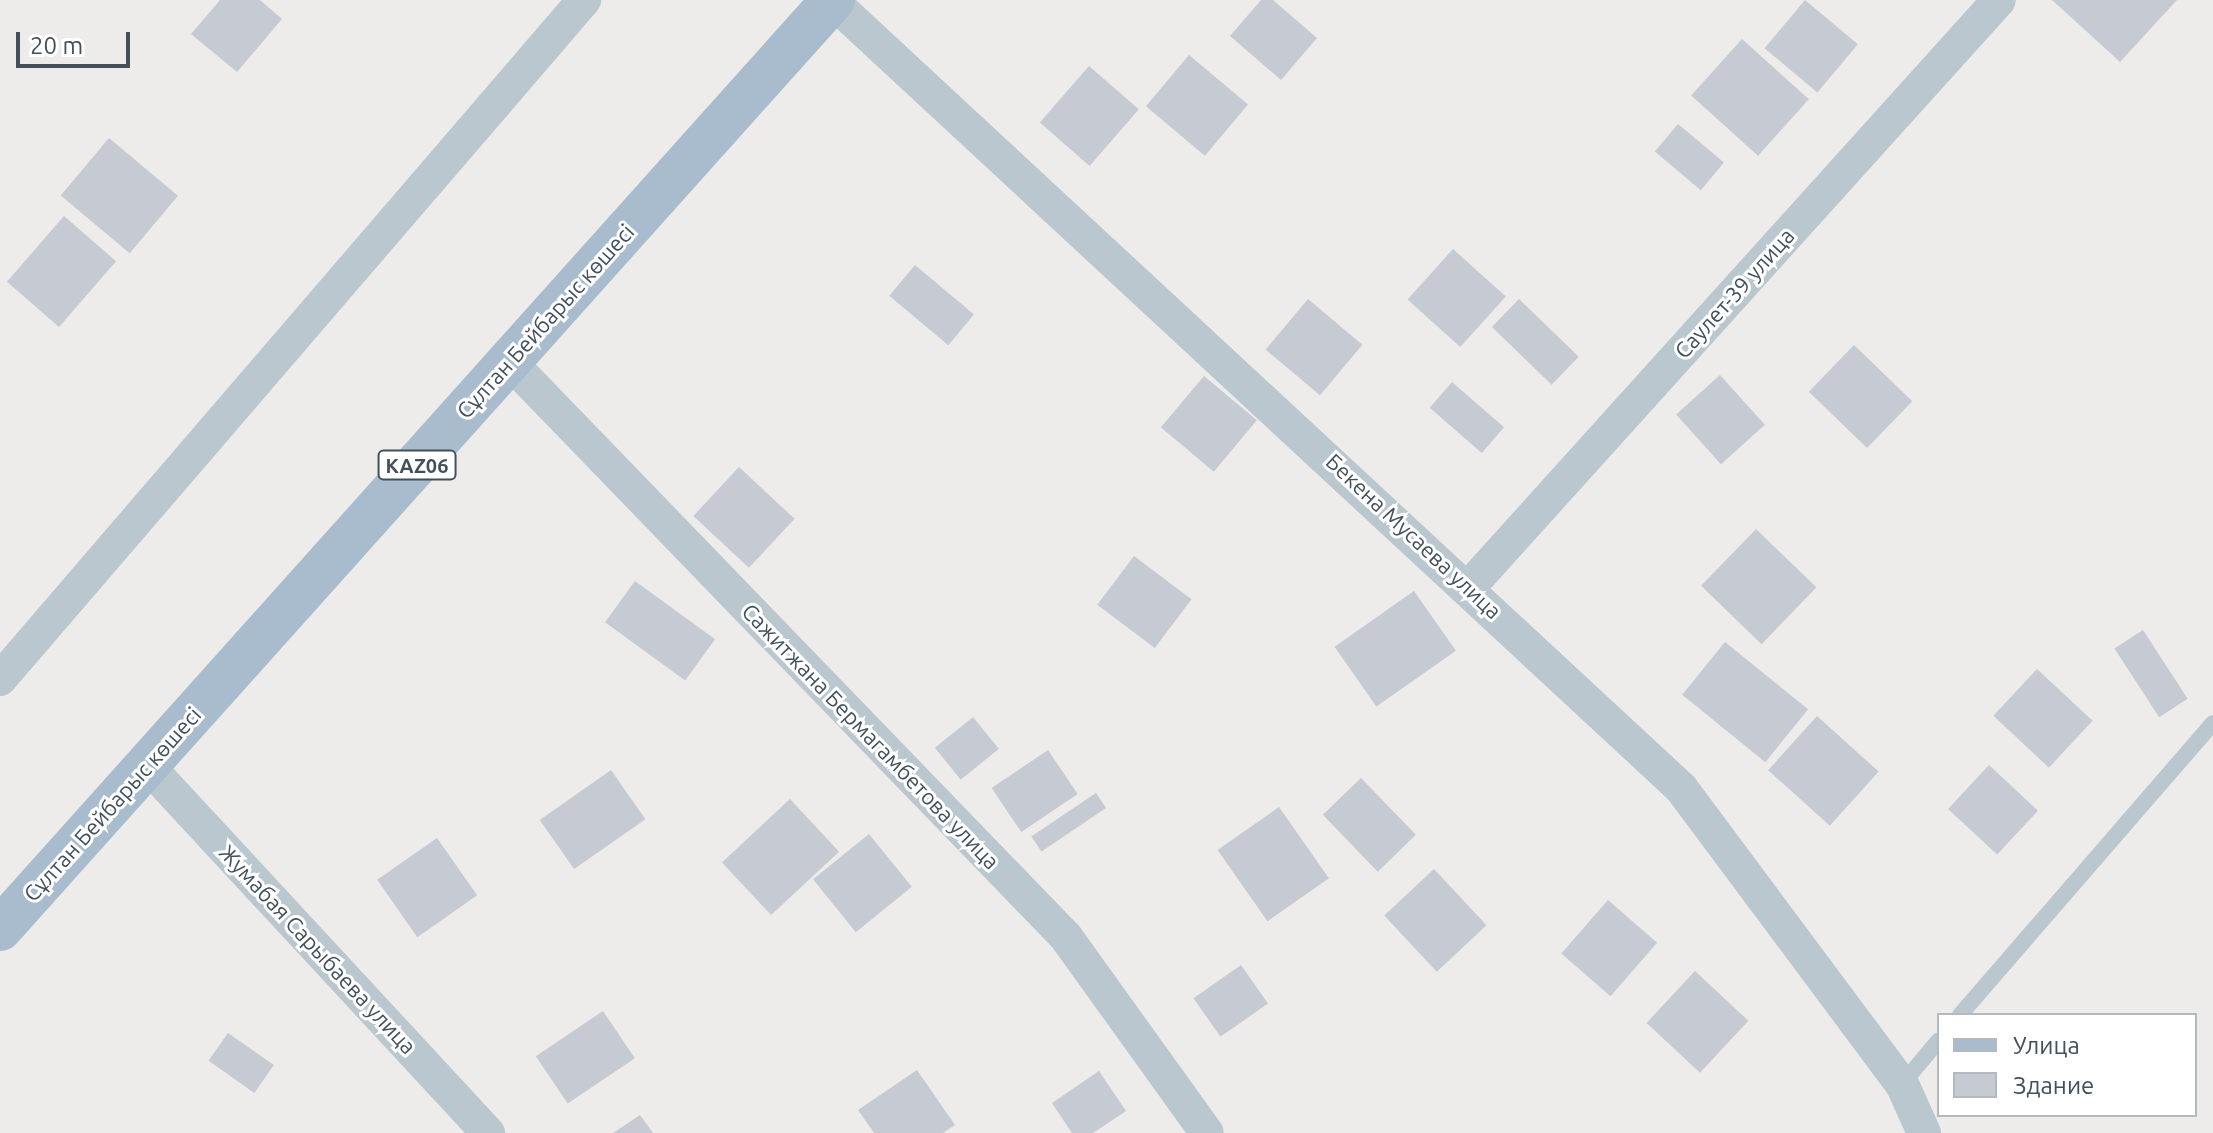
<!DOCTYPE html>
<meta charset="utf-8">
<style>
body{margin:0}
#map{position:relative;width:2213px;height:1133px;overflow:hidden;background:#eeebeb;font-family:Ubuntu,sans-serif}
div>[style]{position:absolute}
.building>*{inset:0;background:#c6cad2;transform-origin:0 0}
.lane>*{height:16px;margin:-8px;padding:0 8px;transform-origin:8px;border-radius:8px;background:#bac7cf}
.street>*{height:34px;margin:-17px;padding:0 17px;transform-origin:17px;border-radius:17px;background:#bac7cf}
.primary>*{height:44px;margin:-22px;padding:0 22px;transform-origin:22px;border-radius:22px;background:#a8bccd}
span{translate:-50% -50%;white-space:nowrap;text-align:center;line-height:1.15;-webkit-text-stroke:6px #fff;paint-order:stroke}
.shield-label span{padding:2px 6px;background:#fff;border:2px solid;border-radius:6px;-webkit-text-stroke-width:0}
.shield-label{font-size:20px;color:#42505a;font-weight:700}
.street-label{font-size:22px;color:#42505a}
.legend{position:absolute;left:1937px;top:1013px;width:260px;height:104px;box-sizing:border-box;background:#fff;border:2px solid #b3b9bd;margin:0;padding:10px 14px;list-style:none;font-size:24px;color:#42505a}
.legend li{display:flex;align-items:center;gap:16px;height:40px}
.legend b{width:40px;border:2px solid #b3b9bd}
.scale{position:absolute;left:16px;top:32px;width:114px;height:36px;box-sizing:border-box;border:4px solid #42505a;border-top:0;padding-left:10px;font-size:24px;line-height:28px;white-space:nowrap;color:#42505a;-webkit-text-stroke:6px #fff;paint-order:stroke}
</style>
<div id="map">
<div class="building">
<i style="clip-path:polygon(220px 0,260px 0,282px 19px,237px 72px,191px 34px)"></i>
<i style="clip-path:polygon(1261px 0,1273px 0,1317px 38px,1281px 80px,1230px 36px)"></i>
<i style="left:1805px;top:0;width:69px;height:63px;rotate:40deg"></i>
<i style="clip-path:polygon(2052px 0,2177px 0,2120px 62px)"></i>
<i style="left:1742px;top:39px;width:90px;height:76px;rotate:42deg"></i>
<i style="left:1189px;top:55px;width:77px;height:67px;rotate:40deg"></i>
<i style="left:1089px;top:66px;width:66px;height:75px;rotate:41deg"></i>
<i style="left:1678px;top:124px;width:60px;height:36px;rotate:40deg"></i>
<i style="left:109px;top:138px;width:90px;height:75px;rotate:40deg"></i>
<i style="left:64px;top:216px;width:69px;height:87px;rotate:41deg"></i>
<i style="left:1453px;top:249px;width:71px;height:68px;rotate:42deg"></i>
<i style="left:915px;top:265px;width:77px;height:40px;rotate:40deg"></i>
<i style="left:1308px;top:299px;width:71px;height:66px;rotate:40deg"></i>
<i style="left:1519px;top:299px;width:83px;height:39px;rotate:44deg"></i>
<i style="left:1854px;top:345px;width:81px;height:65px;rotate:44deg"></i>
<i style="left:1720px;top:375px;width:67px;height:59px;rotate:48deg"></i>
<i style="left:1204px;top:376px;width:69px;height:67px;rotate:40deg"></i>
<i style="left:1452px;top:382px;width:69px;height:34px;rotate:41deg"></i>
<i style="left:739px;top:467px;width:76px;height:67px;rotate:43deg"></i>
<i style="left:1756px;top:529px;width:84px;height:79px;rotate:44deg"></i>
<i style="left:1134px;top:556px;width:72px;height:61px;rotate:37deg"></i>
<i style="left:635px;top:581px;width:99px;height:51px;rotate:36deg"></i>
<i style="left:1414px;top:591px;width:73px;height:97px;rotate:55deg"></i>
<i style="left:2143px;top:630px;width:82px;height:34px;rotate:57deg"></i>
<i style="left:1725px;top:642px;width:107px;height:68px;rotate:39deg"></i>
<i style="left:2037px;top:669px;width:76px;height:64px;rotate:43deg"></i>
<i style="left:1817px;top:716px;width:83px;height:73px;rotate:42deg"></i>
<i style="left:973px;top:717px;width:41px;height:49px;rotate:51deg"></i>
<i style="left:1048px;top:750px;width:53px;height:68px;rotate:56deg"></i>
<i style="left:1989px;top:765px;width:67px;height:60px;rotate:43deg"></i>
<i style="left:611px;top:770px;width:60px;height:87px;rotate:55deg"></i>
<i style="left:1361px;top:778px;width:79px;height:53px;rotate:46deg"></i>
<i style="left:1096px;top:793px;width:18px;height:78px;rotate:56deg"></i>
<i style="left:790px;top:799px;width:72px;height:93px;rotate:47deg"></i>
<i style="left:1279px;top:807px;width:87px;height:75px;rotate:55deg"></i>
<i style="left:869px;top:834px;width:68px;height:72px;rotate:51deg"></i>
<i style="left:437px;top:838px;width:70px;height:73px;rotate:55deg"></i>
<i style="left:1434px;top:869px;width:77px;height:68px;rotate:47deg"></i>
<i style="left:1608px;top:900px;width:65px;height:71px;rotate:41deg"></i>
<i style="left:1241px;top:965px;width:47px;height:58px;rotate:55deg"></i>
<i style="left:1695px;top:971px;width:73px;height:71px;rotate:43deg"></i>
<i style="left:603px;top:1011px;width:57px;height:81px;rotate:56deg"></i>
<i style="left:228px;top:1033px;width:56px;height:34px;rotate:35deg"></i>
<i style="clip-path:polygon(917px 1070px,955px 1125px,943px 1133px,874px 1133px,858px 1110px)"></i>
<i style="clip-path:polygon(1099px 1071px,1126px 1111px,1093px 1133px,1072px 1133px,1052px 1103px)"></i>
<i style="clip-path:polygon(640px 1115px,653px 1133px,613px 1133px)"></i>
</div>
<div class="lane">
<i style="left:1960px;top:1015px;width:386px;rotate:-49.1deg"></i>
<i style="left:1902px;top:1084px;width:57px;rotate:-49.9deg"></i>
</div>
<div class="street">
<i style="left:832px;top:1px;width:1158px;rotate:42.83deg"></i>
<i style="left:1681px;top:788px;width:369px;rotate:53.3deg"></i>
<i style="left:1902px;top:1084px;width:54px;rotate:65.8deg"></i>
<i style="left:509px;top:361px;width:801px;rotate:45.96deg"></i>
<i style="left:1066px;top:937px;width:241px;rotate:54.3deg"></i>
<i style="left:1470px;top:586px;width:789px;rotate:-47.93deg"></i>
<i style="left:0;top:679px;width:896px;rotate:-49.3deg"></i>
<i style="left:147px;top:765px;width:502px;rotate:47.18deg"></i>
</div>
<div class="primary">
<i style="left:0;top:929px;width:1248px;rotate:-48.12deg"></i>
</div>
<div class="shield-label">
<span style="left:417px;top:465px">KAZ06</span>
</div>
<div class="street-label">
<span style="left:1734px;top:293px;rotate:-48deg">Саулет-39 улица</span>
<span style="left:545px;top:321px;rotate:-48deg">Сұлтан Бейбарыс көшесі</span>
<span style="left:1414px;top:536px;rotate:43deg">Бекена Мусаева улица</span>
<span style="left:871px;top:736px;rotate:46deg">Сажитжана Бермагамбетова улица</span>
<span style="left:112px;top:804px;rotate:-48deg">Сұлтан Бейбарыс көшесі</span>
<span style="left:318px;top:949px;rotate:47deg">Жумабая Сарыбаева улица</span>
</div>
<ul class="legend">
<li><b style="height:10px;background:#a8bccd"></b>Улица</li>
<li><b style="height:22px;background:#c6cad2"></b>Здание</li>
</ul>
<div class="scale">20 m</div>
</div>
